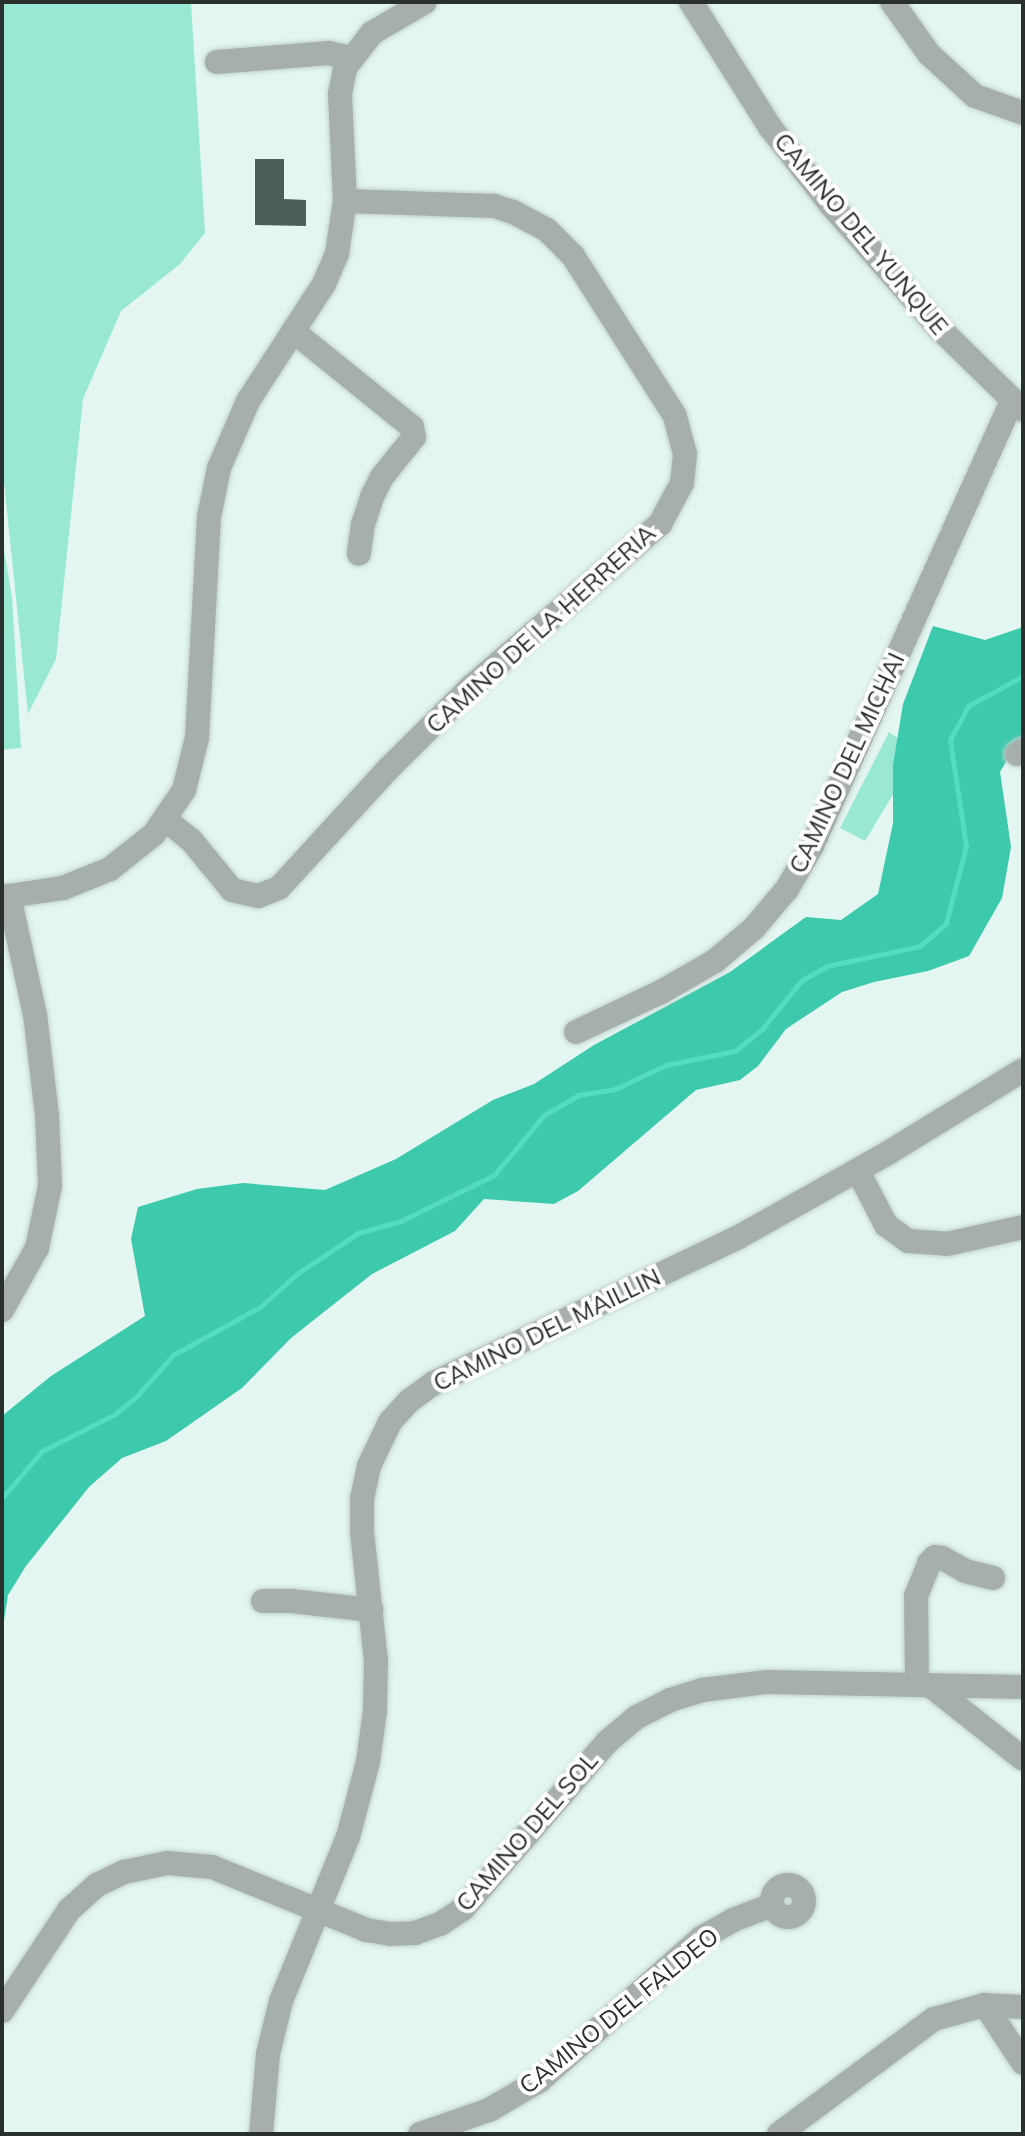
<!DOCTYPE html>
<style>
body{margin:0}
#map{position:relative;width:1025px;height:2136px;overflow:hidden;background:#e4f6f1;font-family:Mulish,sans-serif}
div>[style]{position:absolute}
.green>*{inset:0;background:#99e8d4}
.forest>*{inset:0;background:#3cc9ac}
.stream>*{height:5px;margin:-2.5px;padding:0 2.5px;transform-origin:2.5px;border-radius:2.5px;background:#54dcbf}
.building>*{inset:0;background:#4d5d58}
.roads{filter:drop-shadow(0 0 2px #c2d2ce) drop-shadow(0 0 2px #c2d2ce)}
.minor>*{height:24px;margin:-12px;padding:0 12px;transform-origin:12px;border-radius:12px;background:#a7afad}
.minor>.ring{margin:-12px;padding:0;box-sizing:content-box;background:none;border:24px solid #a7afad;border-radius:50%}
span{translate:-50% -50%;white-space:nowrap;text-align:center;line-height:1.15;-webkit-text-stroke:8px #fff;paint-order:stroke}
.street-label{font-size:24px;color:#292f2d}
.frame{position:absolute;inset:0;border:4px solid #292f2d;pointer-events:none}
</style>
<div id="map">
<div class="green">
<i style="clip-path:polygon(2px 2px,191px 2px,205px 233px,180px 264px,121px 311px,83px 399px,56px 659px,28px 714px,2px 463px)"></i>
<i style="clip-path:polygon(2px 538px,12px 597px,21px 748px,2px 750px)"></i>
<i style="clip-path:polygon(889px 732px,918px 753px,865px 841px,840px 828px)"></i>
</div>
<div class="forest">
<i style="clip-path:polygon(933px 626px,985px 640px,1023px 627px,1023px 733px,1000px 772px,1011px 847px,1002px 898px,969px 956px,928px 971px,874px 982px,842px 992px,786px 1029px,758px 1066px,740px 1080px,696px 1090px,578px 1191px,554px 1204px,484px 1199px,455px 1231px,372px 1274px,291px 1338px,242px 1388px,166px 1441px,122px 1458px,89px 1487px,26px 1566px,8px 1595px,2px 1633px,2px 1416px,51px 1376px,145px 1316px,131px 1239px,138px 1207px,197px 1189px,243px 1183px,325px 1190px,396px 1159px,493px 1100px,534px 1084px,594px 1045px,730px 972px,806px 917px,841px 920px,878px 894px,893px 823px,893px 765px,903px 704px)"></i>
</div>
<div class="stream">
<i style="left:2px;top:1498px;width:62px;rotate:-49.6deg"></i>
<i style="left:42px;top:1451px;width:82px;rotate:-26.9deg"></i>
<i style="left:115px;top:1414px;width:28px;rotate:-39deg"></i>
<i style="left:137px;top:1396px;width:55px;rotate:-48.7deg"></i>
<i style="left:173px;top:1355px;width:99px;rotate:-28.9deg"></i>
<i style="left:260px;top:1307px;width:51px;rotate:-41.8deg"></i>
<i style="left:298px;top:1273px;width:72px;rotate:-33.7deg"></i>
<i style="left:358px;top:1233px;width:45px;rotate:-15.6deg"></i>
<i style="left:401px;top:1221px;width:104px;rotate:-26.3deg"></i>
<i style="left:494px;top:1175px;width:78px;rotate:-50.2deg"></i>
<i style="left:544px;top:1115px;width:39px;rotate:-30deg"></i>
<i style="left:578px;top:1095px;width:37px;rotate:-9deg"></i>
<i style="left:615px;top:1089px;width:56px;rotate:-25.2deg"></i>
<i style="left:666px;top:1065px;width:70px;rotate:-11.5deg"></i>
<i style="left:735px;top:1051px;width:35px;rotate:-39deg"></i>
<i style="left:762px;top:1029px;width:63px;rotate:-50.8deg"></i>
<i style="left:802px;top:980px;width:29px;rotate:-29deg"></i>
<i style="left:827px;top:966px;width:95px;rotate:-12.1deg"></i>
<i style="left:920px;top:946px;width:35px;rotate:-41deg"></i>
<i style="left:946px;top:923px;width:80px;rotate:-75.4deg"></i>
<i style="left:966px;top:846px;width:107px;rotate:-98.6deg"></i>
<i style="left:950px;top:740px;width:38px;rotate:-62deg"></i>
<i style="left:968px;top:706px;width:63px;rotate:-28.6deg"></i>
</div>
<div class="building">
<i style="clip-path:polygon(255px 159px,284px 159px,284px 199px,306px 200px,306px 226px,255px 225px)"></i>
</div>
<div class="roads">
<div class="minor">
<i style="left:691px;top:2px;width:148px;rotate:57.7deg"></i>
<i style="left:770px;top:127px;width:100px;rotate:51.9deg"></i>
<i style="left:832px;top:206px;width:162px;rotate:48.7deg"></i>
<i style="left:939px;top:328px;width:117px;rotate:44.3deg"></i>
<i style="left:892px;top:2px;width:64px;rotate:54.6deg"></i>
<i style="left:929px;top:54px;width:62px;rotate:42.4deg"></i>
<i style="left:975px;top:96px;width:51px;rotate:19.5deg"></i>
<i style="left:217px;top:62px;width:112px;rotate:-4.6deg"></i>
<i style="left:329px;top:53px;width:22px;rotate:13deg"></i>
<i style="left:293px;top:331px;width:153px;rotate:38.9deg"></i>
<i style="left:412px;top:427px;width:10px;rotate:79deg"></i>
<i style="left:414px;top:437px;width:51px;rotate:128.7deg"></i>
<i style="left:382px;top:477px;width:22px;rotate:117deg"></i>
<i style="left:372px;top:497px;width:28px;rotate:108deg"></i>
<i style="left:363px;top:524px;width:30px;rotate:98deg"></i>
<i style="left:1017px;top:754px;width:7px;rotate:-34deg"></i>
<i style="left:166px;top:820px;width:32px;rotate:39deg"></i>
<i style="left:191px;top:840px;width:65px;rotate:50.6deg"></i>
<i style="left:232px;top:890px;width:27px;rotate:13deg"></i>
<i style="left:258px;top:896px;width:22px;rotate:-21deg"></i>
<i style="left:279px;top:888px;width:161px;rotate:-47.5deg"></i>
<i style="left:388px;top:769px;width:117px;rotate:-44.7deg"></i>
<i style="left:471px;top:687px;width:250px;rotate:-40.8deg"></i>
<i style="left:660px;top:524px;width:47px;rotate:-61.8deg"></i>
<i style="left:682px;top:483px;width:29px;rotate:-84deg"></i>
<i style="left:685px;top:454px;width:39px;rotate:-105deg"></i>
<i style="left:675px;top:416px;width:190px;rotate:-122.5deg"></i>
<i style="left:573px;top:256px;width:37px;rotate:-135deg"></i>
<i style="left:547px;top:230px;width:38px;rotate:-152deg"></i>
<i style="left:513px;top:212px;width:20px;rotate:-162deg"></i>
<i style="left:494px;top:206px;width:149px;rotate:-178.1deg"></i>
<i style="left:2px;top:897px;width:62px;rotate:-8.4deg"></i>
<i style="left:63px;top:888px;width:51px;rotate:-22deg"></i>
<i style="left:110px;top:869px;width:56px;rotate:-38.5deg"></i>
<i style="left:154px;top:834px;width:53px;rotate:-55.7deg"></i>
<i style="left:184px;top:790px;width:54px;rotate:-76deg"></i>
<i style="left:197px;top:738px;width:221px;rotate:-86.9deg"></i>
<i style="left:209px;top:517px;width:50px;rotate:-78.5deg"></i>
<i style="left:219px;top:468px;width:73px;rotate:-66.6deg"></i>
<i style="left:248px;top:401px;width:140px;rotate:-57deg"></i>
<i style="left:324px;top:284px;width:34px;rotate:-67deg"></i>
<i style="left:337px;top:253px;width:53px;rotate:-81.3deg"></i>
<i style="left:345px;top:201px;width:107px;rotate:-92.7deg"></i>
<i style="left:340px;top:94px;width:26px;rotate:-79deg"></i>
<i style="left:345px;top:68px;width:44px;rotate:-52.4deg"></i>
<i style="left:372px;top:33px;width:61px;rotate:-30.3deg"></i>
<i style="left:576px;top:1032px;width:94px;rotate:-25.2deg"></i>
<i style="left:661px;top:992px;width:62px;rotate:-29.9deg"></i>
<i style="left:715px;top:961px;width:51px;rotate:-40.2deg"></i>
<i style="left:754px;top:928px;width:51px;rotate:-49.8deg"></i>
<i style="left:787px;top:889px;width:50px;rotate:-59.8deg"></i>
<i style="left:812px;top:846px;width:489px;rotate:-65.8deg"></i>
<i style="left:858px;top:1171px;width:61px;rotate:62.6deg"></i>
<i style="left:886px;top:1225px;width:27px;rotate:36deg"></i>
<i style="left:908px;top:1241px;width:39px;rotate:4deg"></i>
<i style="left:947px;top:1244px;width:78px;rotate:-12.6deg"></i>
<i style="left:2px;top:1310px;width:71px;rotate:-60.6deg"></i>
<i style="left:37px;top:1248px;width:63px;rotate:-78.2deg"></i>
<i style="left:50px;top:1186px;width:71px;rotate:-92.4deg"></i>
<i style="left:47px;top:1115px;width:101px;rotate:-96.8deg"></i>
<i style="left:35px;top:1015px;width:122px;rotate:-102.3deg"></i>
<i style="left:263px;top:1601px;width:28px"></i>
<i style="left:291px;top:1601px;width:81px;rotate:6.4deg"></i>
<i style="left:917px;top:1685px;width:89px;rotate:-90.6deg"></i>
<i style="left:916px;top:1596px;width:35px;rotate:-68deg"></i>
<i style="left:929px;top:1563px;width:8px;rotate:-45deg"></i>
<i style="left:935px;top:1557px;width:7px;rotate:8deg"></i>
<i style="left:942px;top:1558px;width:26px;rotate:29deg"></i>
<i style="left:965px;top:1571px;width:29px;rotate:14deg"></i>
<i style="left:931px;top:1686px;width:117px;rotate:38.4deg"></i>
<i class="ring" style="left:772px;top:1885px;width:8px;height:8px"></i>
<i style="left:985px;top:2005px;width:69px;rotate:56.8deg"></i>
<i style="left:2px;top:2011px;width:121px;rotate:-56.4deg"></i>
<i style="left:69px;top:1910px;width:38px;rotate:-42deg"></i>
<i style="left:97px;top:1885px;width:30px;rotate:-26deg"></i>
<i style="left:124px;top:1872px;width:44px;rotate:-11.8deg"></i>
<i style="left:167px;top:1863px;width:45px;rotate:5.1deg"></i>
<i style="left:212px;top:1867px;width:166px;rotate:22.2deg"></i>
<i style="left:366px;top:1930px;width:24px;rotate:9deg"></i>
<i style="left:390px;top:1934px;width:25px;rotate:-2deg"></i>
<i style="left:415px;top:1933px;width:27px;rotate:-20deg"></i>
<i style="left:440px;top:1924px;width:27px;rotate:-33deg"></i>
<i style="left:463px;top:1909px;width:221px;rotate:-49.2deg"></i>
<i style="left:607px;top:1742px;width:39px;rotate:-40deg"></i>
<i style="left:637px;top:1717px;width:37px;rotate:-27deg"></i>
<i style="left:670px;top:1700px;width:34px;rotate:-17deg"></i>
<i style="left:702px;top:1690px;width:64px;rotate:-7.1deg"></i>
<i style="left:766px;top:1682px;width:257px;rotate:1.1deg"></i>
<i style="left:261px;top:2134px;width:80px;rotate:-85deg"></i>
<i style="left:268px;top:2054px;width:55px;rotate:-76.2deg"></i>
<i style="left:281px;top:2001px;width:177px;rotate:-67.8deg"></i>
<i style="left:348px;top:1837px;width:78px;rotate:-75.1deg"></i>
<i style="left:368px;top:1762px;width:51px;rotate:-82.2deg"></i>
<i style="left:375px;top:1711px;width:50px;rotate:-88.9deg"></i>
<i style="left:376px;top:1661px;width:129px;rotate:-96.2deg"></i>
<i style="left:362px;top:1533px;width:34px;rotate:-90deg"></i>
<i style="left:362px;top:1499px;width:34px;rotate:-78deg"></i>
<i style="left:369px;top:1466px;width:49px;rotate:-64.5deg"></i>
<i style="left:390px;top:1422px;width:28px;rotate:-48deg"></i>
<i style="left:409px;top:1401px;width:31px;rotate:-36deg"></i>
<i style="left:434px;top:1383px;width:336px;rotate:-25.6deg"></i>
<i style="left:737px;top:1238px;width:173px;rotate:-29.4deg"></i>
<i style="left:888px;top:1153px;width:158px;rotate:-31.6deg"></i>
<i style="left:420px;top:2134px;width:73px;rotate:-19.2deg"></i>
<i style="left:489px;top:2110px;width:58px;rotate:-30.1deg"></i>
<i style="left:539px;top:2081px;width:216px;rotate:-41.4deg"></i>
<i style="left:701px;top:1938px;width:37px;rotate:-29deg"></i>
<i style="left:733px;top:1920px;width:42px;rotate:-21deg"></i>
<i style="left:779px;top:2134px;width:193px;rotate:-36.6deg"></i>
<i style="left:934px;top:2019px;width:53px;rotate:-15.4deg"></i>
<i style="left:985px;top:2005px;width:38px;rotate:3deg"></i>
</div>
</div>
<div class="street-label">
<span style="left:861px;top:234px;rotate:50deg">CAMINO DEL YUNQUE</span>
<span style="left:541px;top:629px;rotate:-42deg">CAMINO DE LA HERRERIA</span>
<span style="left:847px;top:763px;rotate:-65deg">CAMINO DEL MICHAI</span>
<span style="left:547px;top:1330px;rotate:-26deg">CAMINO DEL MAILLIN</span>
<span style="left:527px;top:1832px;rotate:-49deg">CAMINO DEL SOL</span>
<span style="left:619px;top:2011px;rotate:-39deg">CAMINO DEL FALDEO</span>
</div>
<div class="frame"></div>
</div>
